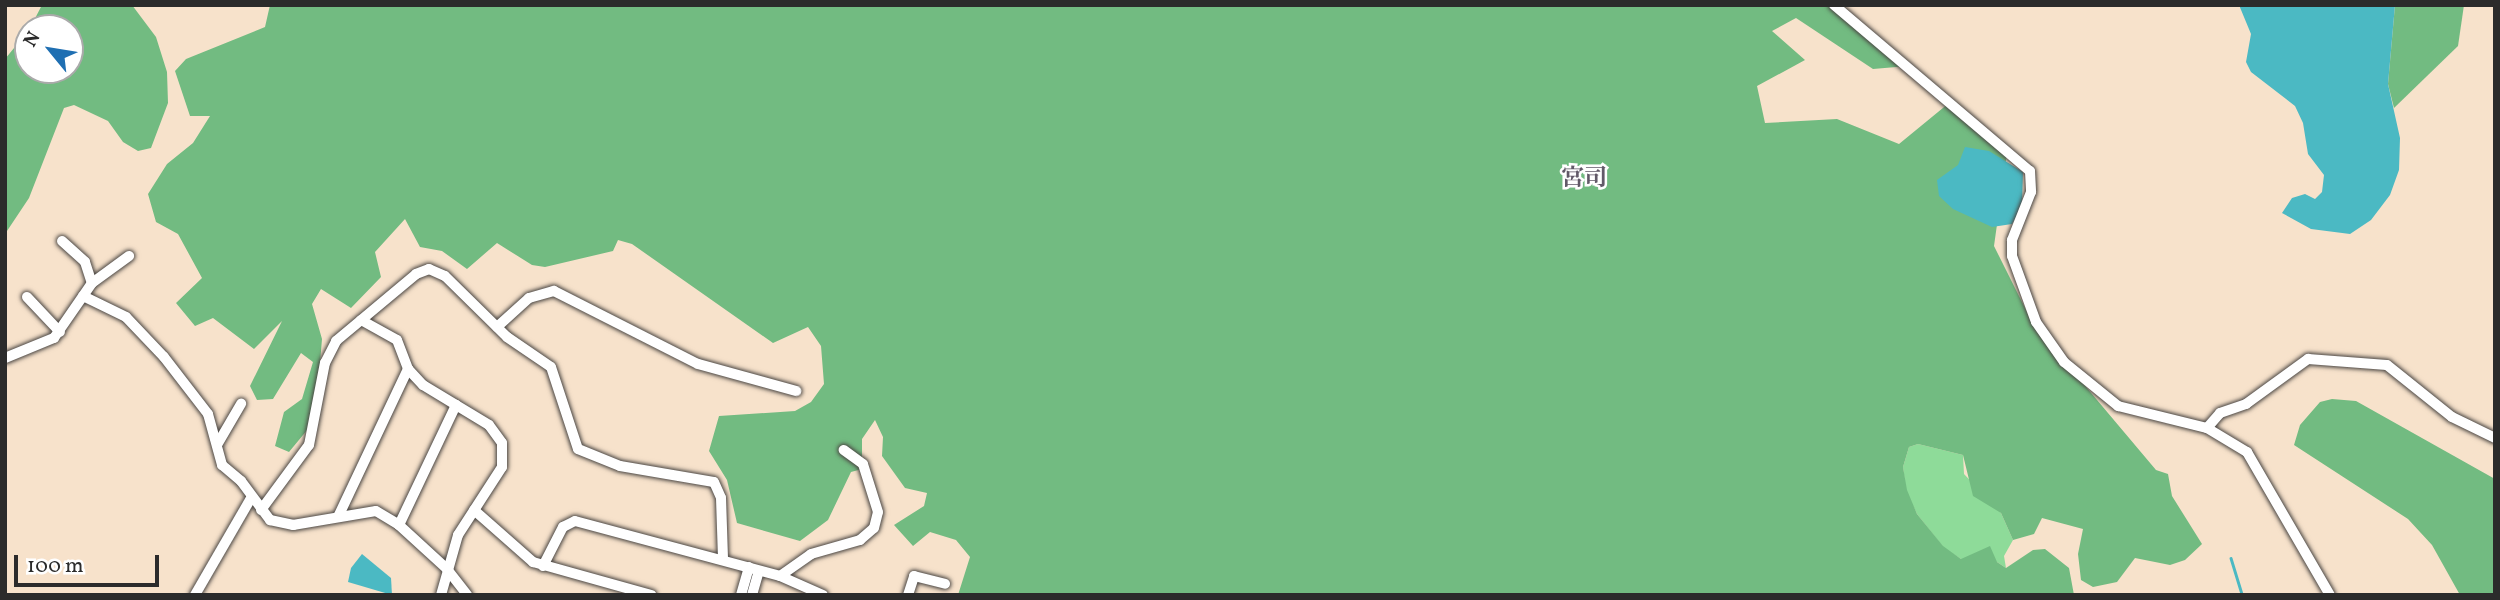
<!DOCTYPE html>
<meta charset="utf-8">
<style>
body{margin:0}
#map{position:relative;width:2500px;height:600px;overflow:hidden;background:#f7e2cb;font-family:Vollkorn,"Noto Serif JP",serif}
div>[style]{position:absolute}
.green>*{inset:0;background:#8edb99}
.forest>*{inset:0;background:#72bb81}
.water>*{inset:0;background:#4bb9c3}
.stream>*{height:2.5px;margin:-1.25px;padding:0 1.25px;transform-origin:1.25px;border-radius:1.25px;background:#4bb9c3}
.roads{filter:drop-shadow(0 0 2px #4a4643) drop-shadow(0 0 2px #4a4643)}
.minor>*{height:10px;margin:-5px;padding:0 5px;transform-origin:5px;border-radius:5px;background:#fff}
span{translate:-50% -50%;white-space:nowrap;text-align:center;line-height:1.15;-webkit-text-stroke:5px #fff;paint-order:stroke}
.quarter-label{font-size:23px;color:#625968;font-weight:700}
.frame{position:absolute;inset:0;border:7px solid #2b2b2b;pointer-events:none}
.north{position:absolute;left:14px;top:14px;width:70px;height:70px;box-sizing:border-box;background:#fff;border:2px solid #aaa;border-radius:50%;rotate:300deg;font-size:19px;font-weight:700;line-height:28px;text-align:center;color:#2b2b2b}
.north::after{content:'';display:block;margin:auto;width:24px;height:32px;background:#1f6fb2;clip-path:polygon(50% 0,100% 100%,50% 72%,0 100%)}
.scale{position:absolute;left:14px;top:555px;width:145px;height:32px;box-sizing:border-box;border:4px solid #2b2b2b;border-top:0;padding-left:9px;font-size:21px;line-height:24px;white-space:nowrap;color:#2b2b2b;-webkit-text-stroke:5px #fff;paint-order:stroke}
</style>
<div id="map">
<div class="green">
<i style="clip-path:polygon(1918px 444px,1963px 455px,1964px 474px,2001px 513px,2013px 540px,2004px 556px,2006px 568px,1997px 562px,1961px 559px,1944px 548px,1917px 514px,1906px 491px,1903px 467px,1909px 447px)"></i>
</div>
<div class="forest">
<i style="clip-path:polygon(42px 5px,132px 5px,156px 37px,167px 72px,168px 103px,151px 148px,138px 151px,123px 142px,108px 121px,74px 105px,64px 108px,29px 198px,5px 234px,5px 59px,28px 31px,28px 70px,70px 70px,70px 28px,30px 28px)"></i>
<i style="clip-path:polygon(270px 5px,1837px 5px,1908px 66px,1873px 69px,1796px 18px,1772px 31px,1805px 60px,1757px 86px,1765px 123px,1837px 119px,1899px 144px,1949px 103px,2007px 153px,1994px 246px,2033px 324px,2156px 470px,2168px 474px,2172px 496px,2202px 544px,2185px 560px,2170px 565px,2135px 558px,2117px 582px,2093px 587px,2081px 580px,2078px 554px,2083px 529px,2042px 518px,2034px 534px,2013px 540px,2001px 513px,1973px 496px,1963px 455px,1918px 444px,1909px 447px,1903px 467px,1907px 490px,1917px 514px,1943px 546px,1961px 559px,1990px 546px,1997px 562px,2006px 568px,2033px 550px,2045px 549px,2069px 568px,2074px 595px,958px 595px,970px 557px,956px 540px,930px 532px,913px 546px,894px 525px,924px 506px,927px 493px,905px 488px,882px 456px,883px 437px,875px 420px,862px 439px,862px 469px,851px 472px,828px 520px,800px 541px,737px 523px,727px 480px,709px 451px,719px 416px,795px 411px,811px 402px,824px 384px,821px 346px,808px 327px,773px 343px,632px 244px,618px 240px,613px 251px,545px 267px,532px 265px,497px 243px,467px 269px,442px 251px,420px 247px,405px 219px,375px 252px,381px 277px,351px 308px,321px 289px,312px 304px,322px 339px,318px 387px,308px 429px,289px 452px,275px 446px,284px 412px,302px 399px,313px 362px,301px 353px,273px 399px,257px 400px,250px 386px,282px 321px,254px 349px,213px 318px,195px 326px,176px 303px,202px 278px,178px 234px,156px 222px,148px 194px,167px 164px,193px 143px,210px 116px,190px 116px,175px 71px,186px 59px,265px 27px)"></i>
<i style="clip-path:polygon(2395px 5px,2464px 5px,2458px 46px,2394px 108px,2388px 84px)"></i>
<i style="clip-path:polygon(2332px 399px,2356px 401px,2495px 479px,2495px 595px,2460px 595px,2432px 545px,2408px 519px,2294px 445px,2300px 425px,2320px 402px)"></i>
</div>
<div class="water">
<i style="clip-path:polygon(2239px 5px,2395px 5px,2388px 84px,2400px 138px,2399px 170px,2390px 195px,2371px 220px,2350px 234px,2311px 229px,2282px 213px,2292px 198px,2305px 194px,2315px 199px,2322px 192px,2324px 175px,2308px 154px,2303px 123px,2295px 106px,2251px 72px,2246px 62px,2251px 34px)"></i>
<i style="clip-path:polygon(1965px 147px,1989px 151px,2023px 172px,2022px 207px,2012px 224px,1992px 227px,1953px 209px,1939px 196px,1937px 180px,1958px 165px)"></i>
<i style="clip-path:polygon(362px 554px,391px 578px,392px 595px,348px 582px,351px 568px)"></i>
</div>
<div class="stream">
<i style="left:2231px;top:558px;width:39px;rotate:73deg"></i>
</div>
<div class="roads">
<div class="minor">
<i style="left:1834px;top:5px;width:257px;rotate:40.3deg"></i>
<i style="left:2030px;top:171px;width:21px;rotate:87deg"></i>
<i style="left:2031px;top:192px;width:52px;rotate:111.6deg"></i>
<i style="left:2012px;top:240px;width:16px;rotate:90deg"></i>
<i style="left:2012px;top:256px;width:70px;rotate:70deg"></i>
<i style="left:2036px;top:322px;width:49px;rotate:55deg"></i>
<i style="left:2064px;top:362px;width:70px;rotate:39.2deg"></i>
<i style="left:2118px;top:406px;width:92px;rotate:13.9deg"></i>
<i style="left:2207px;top:428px;width:47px;rotate:31deg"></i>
<i style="left:2247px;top:452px;width:165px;rotate:59.9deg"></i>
<i style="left:62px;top:241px;width:31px;rotate:42deg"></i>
<i style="left:85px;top:262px;width:22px;rotate:72deg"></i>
<i style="left:83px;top:296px;width:48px;rotate:26deg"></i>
<i style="left:126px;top:317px;width:55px;rotate:46.5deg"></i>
<i style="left:164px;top:357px;width:72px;rotate:52.3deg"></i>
<i style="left:208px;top:414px;width:53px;rotate:74.6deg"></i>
<i style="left:222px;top:465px;width:25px;rotate:40deg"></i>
<i style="left:241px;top:481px;width:49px;rotate:53.4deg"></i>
<i style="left:270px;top:520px;width:24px;rotate:12deg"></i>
<i style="left:293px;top:525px;width:84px;rotate:-9.6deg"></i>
<i style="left:376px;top:511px;width:27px;rotate:31deg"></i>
<i style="left:399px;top:525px;width:65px;rotate:42.5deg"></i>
<i style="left:447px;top:569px;width:33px;rotate:52deg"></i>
<i style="left:27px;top:297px;width:48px;rotate:46.7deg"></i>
<i style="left:361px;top:320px;width:41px;rotate:29.1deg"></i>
<i style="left:397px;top:340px;width:31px;rotate:69deg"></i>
<i style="left:408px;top:369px;width:22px;rotate:47deg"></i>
<i style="left:423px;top:385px;width:77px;rotate:31.2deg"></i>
<i style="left:489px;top:425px;width:22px;rotate:54deg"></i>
<i style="left:502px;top:443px;width:24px;rotate:90deg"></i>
<i style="left:502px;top:467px;width:81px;rotate:122.9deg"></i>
<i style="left:458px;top:535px;width:62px;rotate:105.8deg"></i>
<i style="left:497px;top:327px;width:43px;rotate:-42.2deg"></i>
<i style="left:529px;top:298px;width:26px;rotate:-16deg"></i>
<i style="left:554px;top:291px;width:161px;rotate:26.9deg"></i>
<i style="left:698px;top:364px;width:102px;rotate:15.4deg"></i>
<i style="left:5px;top:358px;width:53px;rotate:-22.2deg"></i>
<i style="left:54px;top:338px;width:67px;rotate:-55.4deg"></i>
<i style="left:92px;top:283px;width:46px;rotate:-36.1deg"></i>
<i style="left:2207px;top:428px;width:20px;rotate:-49deg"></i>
<i style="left:2220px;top:413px;width:28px;rotate:-19deg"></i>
<i style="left:2246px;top:404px;width:77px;rotate:-36deg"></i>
<i style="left:2308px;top:359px;width:79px;rotate:4.3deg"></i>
<i style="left:2387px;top:365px;width:83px;rotate:38.7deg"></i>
<i style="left:2452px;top:417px;width:48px;rotate:26deg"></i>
<i style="left:217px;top:445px;width:48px;rotate:-59.7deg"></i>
<i style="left:261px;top:510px;width:81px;rotate:-53.6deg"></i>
<i style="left:309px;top:445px;width:84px;rotate:-79deg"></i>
<i style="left:325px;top:363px;width:25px;rotate:-63deg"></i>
<i style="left:336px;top:341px;width:104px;rotate:-39.9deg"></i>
<i style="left:416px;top:274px;width:14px;rotate:-21deg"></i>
<i style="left:429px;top:269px;width:17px;rotate:24deg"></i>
<i style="left:445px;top:276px;width:87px;rotate:44.5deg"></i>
<i style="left:507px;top:337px;width:53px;rotate:34.3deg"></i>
<i style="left:551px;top:367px;width:86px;rotate:71.8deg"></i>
<i style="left:578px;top:449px;width:45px;rotate:22deg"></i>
<i style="left:620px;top:466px;width:95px;rotate:9.7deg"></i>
<i style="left:714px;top:482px;width:17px;rotate:66deg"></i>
<i style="left:721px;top:498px;width:61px;rotate:88.1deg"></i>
<i style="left:474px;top:510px;width:79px;rotate:41.4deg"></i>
<i style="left:533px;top:562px;width:123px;rotate:15.6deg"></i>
<i style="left:338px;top:517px;width:164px;rotate:-64.7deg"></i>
<i style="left:399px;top:525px;width:133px;rotate:-64.6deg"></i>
<i style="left:543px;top:566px;width:44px;rotate:-62.9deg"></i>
<i style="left:563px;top:527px;width:13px;rotate:-27deg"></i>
<i style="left:575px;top:521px;width:212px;rotate:15deg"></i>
<i style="left:780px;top:576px;width:47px;rotate:23.8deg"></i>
<i style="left:780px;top:576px;width:38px;rotate:-35deg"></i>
<i style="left:811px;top:554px;width:51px;rotate:-15.9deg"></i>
<i style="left:860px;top:540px;width:18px;rotate:-41deg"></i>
<i style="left:874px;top:528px;width:16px;rotate:-76deg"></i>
<i style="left:878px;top:512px;width:50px;rotate:-107.4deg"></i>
<i style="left:863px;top:464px;width:24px;rotate:-144deg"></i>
<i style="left:195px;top:595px;width:112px;rotate:-60deg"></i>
<i style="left:741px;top:595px;width:29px;rotate:-74deg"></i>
<i style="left:752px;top:595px;width:25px;rotate:-74deg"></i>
<i style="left:908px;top:595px;width:20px;rotate:-72deg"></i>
<i style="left:914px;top:576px;width:32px;rotate:14deg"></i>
</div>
</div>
<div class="quarter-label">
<span style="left:1584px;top:179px">宮司</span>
</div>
<div class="frame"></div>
<div class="north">N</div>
<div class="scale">100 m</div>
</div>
